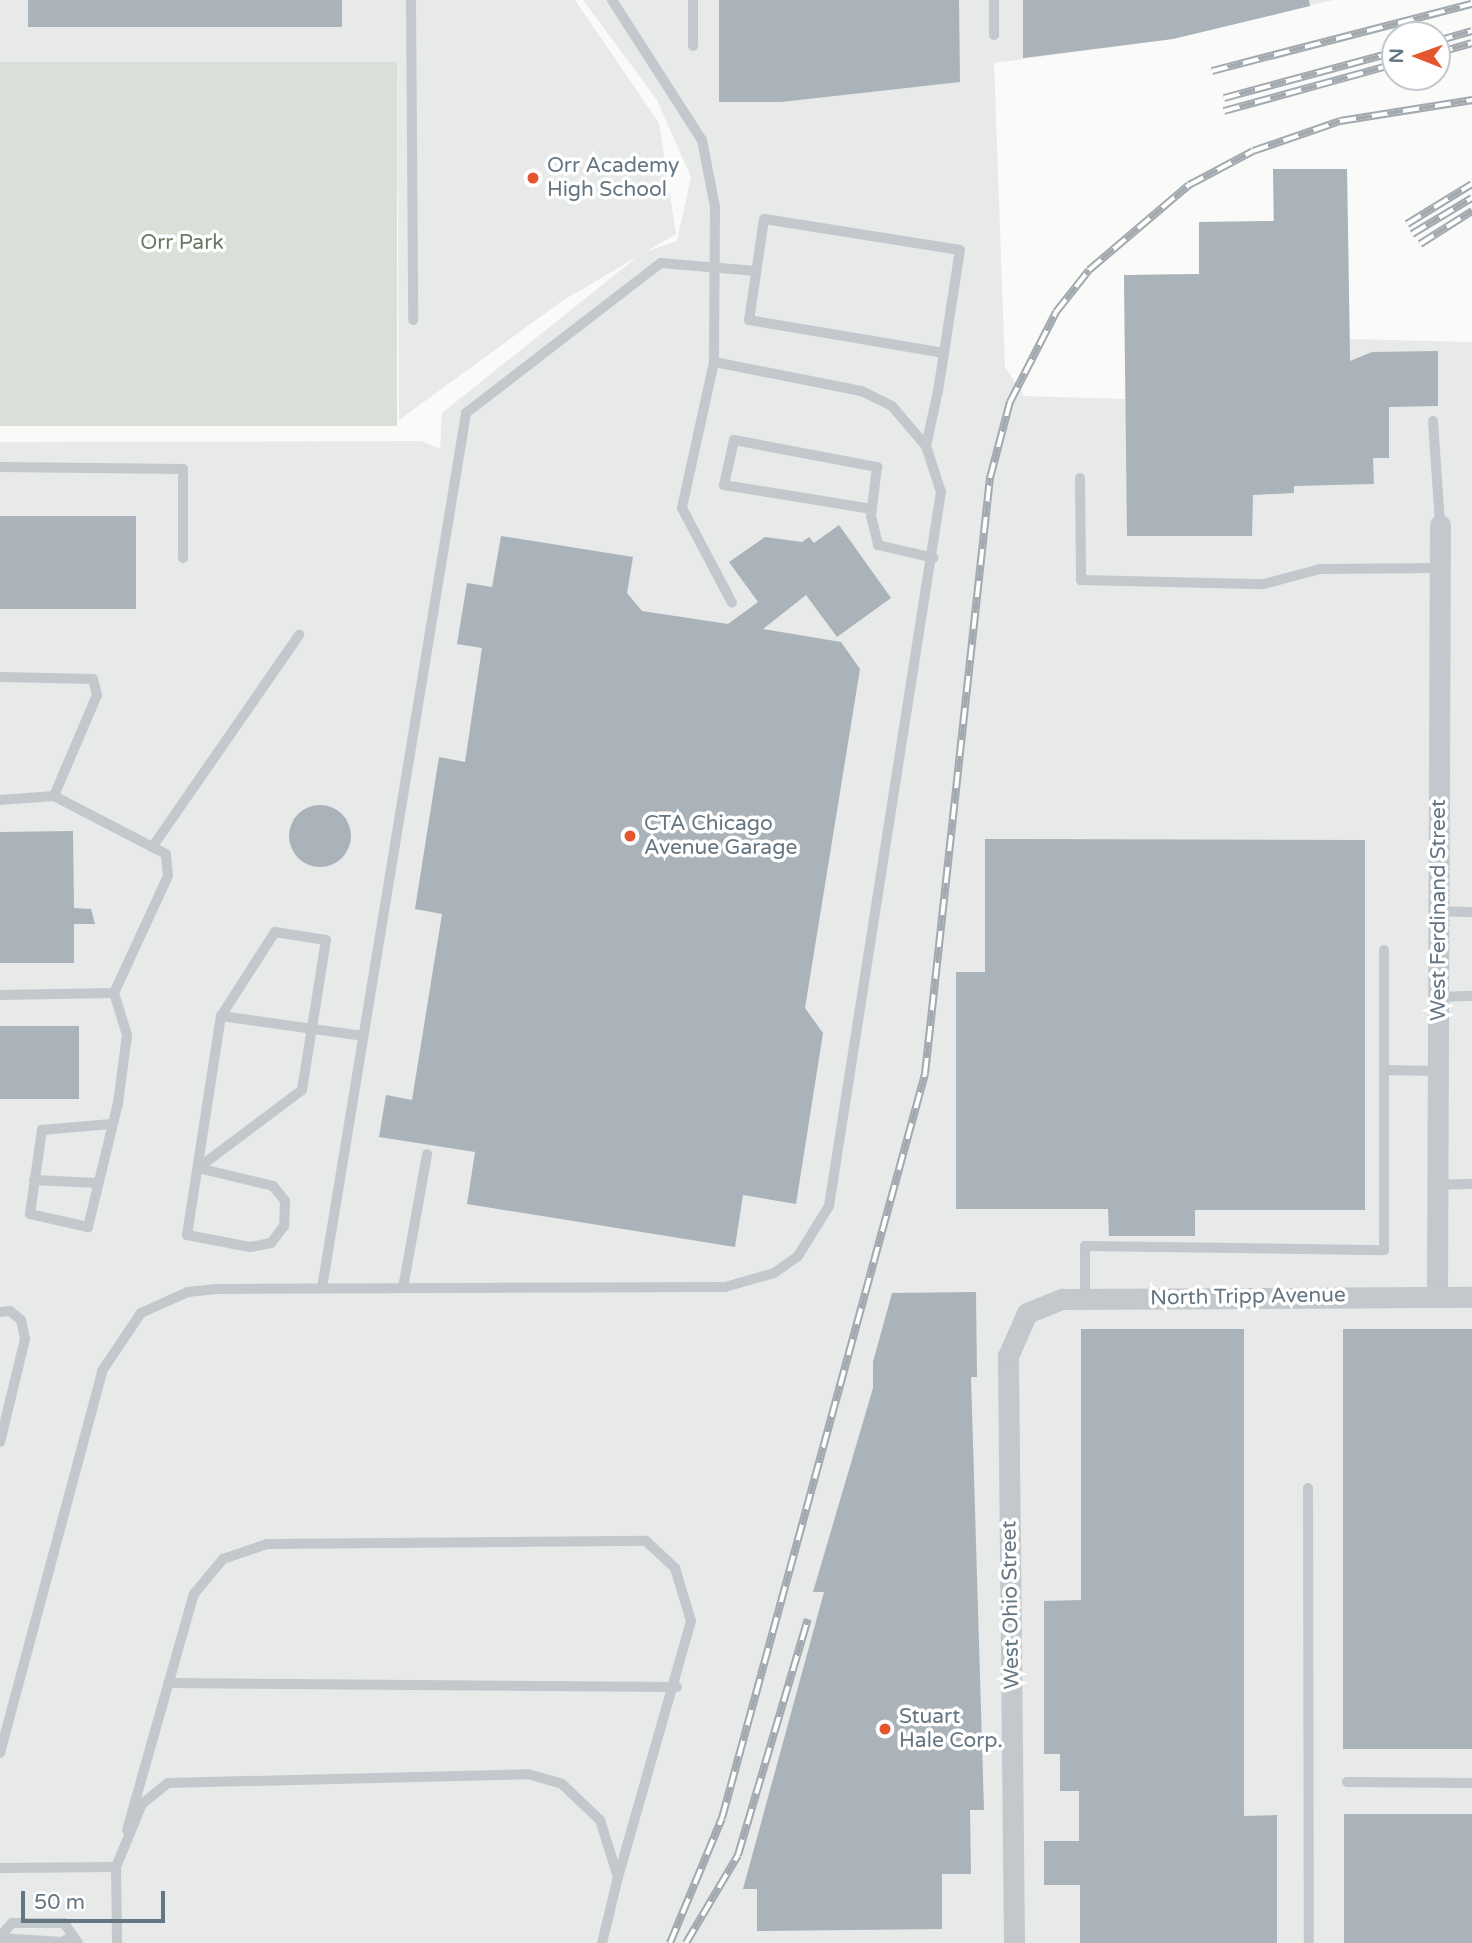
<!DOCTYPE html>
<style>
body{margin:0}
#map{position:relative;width:1472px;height:1943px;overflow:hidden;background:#fafaf8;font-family:"Varela Round",sans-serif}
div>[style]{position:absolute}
.built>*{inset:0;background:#e8e9e9}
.green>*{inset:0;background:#dadfd7;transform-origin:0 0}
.building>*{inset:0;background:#aab3b9;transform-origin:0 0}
.round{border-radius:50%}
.service>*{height:10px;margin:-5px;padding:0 5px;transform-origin:5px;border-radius:5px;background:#c3c8cc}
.minor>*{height:21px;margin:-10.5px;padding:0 10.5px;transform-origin:10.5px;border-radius:10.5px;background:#c3c8cc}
.rail>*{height:8px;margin-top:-4px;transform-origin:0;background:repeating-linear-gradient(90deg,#fff 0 16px,#a2aab0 0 32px);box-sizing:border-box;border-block:2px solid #a2aab0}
.dots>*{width:19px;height:19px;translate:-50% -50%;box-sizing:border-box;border:4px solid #fff;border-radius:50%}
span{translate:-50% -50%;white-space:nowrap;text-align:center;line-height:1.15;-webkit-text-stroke:7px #fff;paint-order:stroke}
.poi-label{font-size:21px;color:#657683}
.left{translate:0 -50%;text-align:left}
.park-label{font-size:21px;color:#687a64}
.street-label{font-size:21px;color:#657683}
.north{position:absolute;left:1381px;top:21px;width:70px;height:70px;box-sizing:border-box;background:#fff;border:2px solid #c1c8cd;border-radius:50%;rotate:271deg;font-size:19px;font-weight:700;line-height:28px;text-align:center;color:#657683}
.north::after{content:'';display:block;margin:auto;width:24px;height:32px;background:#e4572e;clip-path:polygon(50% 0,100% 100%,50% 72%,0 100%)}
.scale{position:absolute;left:21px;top:1891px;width:144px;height:32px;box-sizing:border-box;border:4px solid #657683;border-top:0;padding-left:9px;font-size:21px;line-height:24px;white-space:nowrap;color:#657683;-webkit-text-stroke:5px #fff;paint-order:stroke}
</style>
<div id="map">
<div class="built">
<i style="clip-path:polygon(0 0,575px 0,659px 123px,676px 234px,562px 301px,399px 420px,397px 63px,0 62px)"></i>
<i style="clip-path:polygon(583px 0,1333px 0,1173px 39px,994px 63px,1005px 367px,1024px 396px,1125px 399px,1124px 275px,1199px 274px,1199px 222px,1273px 221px,1273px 169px,1347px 169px,1350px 339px,1472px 342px,1472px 1943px,0 1943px,0 442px,422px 441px,440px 449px,442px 413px,642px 253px,677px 241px,691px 177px,657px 100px)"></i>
</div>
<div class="green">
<i style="left:0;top:62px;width:397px;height:364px"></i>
</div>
<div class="building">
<i style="left:28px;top:0;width:314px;height:27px"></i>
<i style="clip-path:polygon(719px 0,959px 0,960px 82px,781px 102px,719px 102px)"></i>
<i style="clip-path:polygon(1023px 0,1309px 0,1310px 6px,1173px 39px,1023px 58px)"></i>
<i style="clip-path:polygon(1273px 169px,1347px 169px,1350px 361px,1372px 352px,1438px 351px,1438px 406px,1389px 407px,1389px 458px,1373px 458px,1374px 484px,1294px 486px,1294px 493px,1253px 495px,1252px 536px,1127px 536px,1124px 275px,1199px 274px,1199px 222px,1274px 221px)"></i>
<i style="left:0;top:516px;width:136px;height:93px"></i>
<i style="clip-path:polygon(839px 525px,891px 598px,837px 637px,806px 595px,763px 629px,841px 642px,860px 669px,805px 1008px,823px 1033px,796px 1204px,743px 1195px,735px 1247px,467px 1204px,475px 1152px,379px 1137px,386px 1095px,412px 1100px,442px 914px,415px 909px,439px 757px,465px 762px,482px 648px,457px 644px,467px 583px,492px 587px,501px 536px,633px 557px,627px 593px,642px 611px,728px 624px,758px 602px,729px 562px,765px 537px,802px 542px,809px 537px,814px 543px)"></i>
<i class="round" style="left:289px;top:805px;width:62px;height:62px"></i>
<i style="clip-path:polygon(73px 831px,74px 908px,91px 909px,95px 924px,74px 924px,74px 963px,0 963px,0 832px)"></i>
<i style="clip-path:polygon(985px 839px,1365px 840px,1365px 1210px,1195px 1210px,1195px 1236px,1109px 1236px,1108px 1209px,956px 1209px,956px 972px,985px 972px)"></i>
<i style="left:0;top:1026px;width:79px;height:73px"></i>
<i style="clip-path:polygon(976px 1292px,977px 1377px,971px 1377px,984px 1810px,970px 1810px,971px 1874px,942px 1874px,942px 1929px,757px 1931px,757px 1889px,743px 1889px,824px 1592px,813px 1592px,873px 1388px,873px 1362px,892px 1293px)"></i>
<i style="clip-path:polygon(1081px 1329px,1244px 1329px,1244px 1816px,1277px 1815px,1277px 1943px,1080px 1943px,1080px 1885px,1044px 1885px,1044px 1841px,1079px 1841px,1079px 1791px,1060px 1791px,1060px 1754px,1044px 1754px,1044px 1601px,1081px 1600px)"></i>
<i style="left:1472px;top:1329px;width:420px;height:129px;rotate:90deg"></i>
<i style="left:1472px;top:1814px;width:129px;height:128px;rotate:90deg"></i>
</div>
<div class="service">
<i style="left:411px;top:0;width:320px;rotate:89.6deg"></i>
<i style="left:612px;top:0;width:166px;rotate:57.3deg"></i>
<i style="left:702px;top:140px;width:68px;rotate:79deg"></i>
<i style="left:715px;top:207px;width:155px;rotate:90.4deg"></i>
<i style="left:714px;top:362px;width:149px;rotate:102.4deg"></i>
<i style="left:682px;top:508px;width:107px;rotate:62.2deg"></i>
<i style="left:693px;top:0;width:46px;rotate:90deg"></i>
<i style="left:994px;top:35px;width:35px;rotate:-90deg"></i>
<i style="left:1433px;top:421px;width:104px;rotate:86.1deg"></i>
<i style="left:926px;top:446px;width:56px;rotate:-77.7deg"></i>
<i style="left:938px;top:391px;width:38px;rotate:-81deg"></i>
<i style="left:944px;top:353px;width:104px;rotate:-81.2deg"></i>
<i style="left:960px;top:250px;width:198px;rotate:-171deg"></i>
<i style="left:764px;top:219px;width:102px;rotate:98.4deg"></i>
<i style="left:749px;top:320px;width:198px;rotate:9.6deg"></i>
<i style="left:0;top:467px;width:183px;rotate:0.6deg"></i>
<i style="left:183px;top:469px;width:89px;rotate:90deg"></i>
<i style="left:1080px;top:478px;width:102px;rotate:89.4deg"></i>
<i style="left:1081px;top:580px;width:183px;rotate:1.3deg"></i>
<i style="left:1264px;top:584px;width:58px;rotate:-15deg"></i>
<i style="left:1320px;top:569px;width:120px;rotate:-0.5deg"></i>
<i style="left:872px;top:509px;width:150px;rotate:-170.8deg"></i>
<i style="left:724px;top:485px;width:46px;rotate:-77.5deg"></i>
<i style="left:734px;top:440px;width:146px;rotate:10.7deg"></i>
<i style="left:877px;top:467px;width:49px;rotate:97deg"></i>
<i style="left:871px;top:516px;width:30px;rotate:76deg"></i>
<i style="left:878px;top:545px;width:57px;rotate:13.1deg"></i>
<i style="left:0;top:677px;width:93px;rotate:1.2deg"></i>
<i style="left:93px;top:679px;width:16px;rotate:76deg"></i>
<i style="left:97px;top:695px;width:110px;rotate:113.1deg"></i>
<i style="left:0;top:800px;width:54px;rotate:-4.2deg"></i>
<i style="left:54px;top:796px;width:126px;rotate:27.4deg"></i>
<i style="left:166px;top:854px;width:22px;rotate:85deg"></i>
<i style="left:168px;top:876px;width:129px;rotate:114.8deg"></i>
<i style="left:114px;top:993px;width:44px;rotate:72.8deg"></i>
<i style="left:127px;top:1035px;width:69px;rotate:97.5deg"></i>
<i style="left:118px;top:1103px;width:128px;rotate:103.6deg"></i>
<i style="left:88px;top:1227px;width:59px;rotate:-167.4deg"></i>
<i style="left:30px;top:1214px;width:85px;rotate:-81.9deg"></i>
<i style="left:42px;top:1130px;width:69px;rotate:-5deg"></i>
<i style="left:153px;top:846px;width:257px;rotate:-55.3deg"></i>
<i style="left:1439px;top:911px;width:33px;rotate:2deg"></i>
<i style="left:0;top:995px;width:114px;rotate:-1deg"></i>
<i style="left:1438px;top:997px;width:34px;rotate:-2deg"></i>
<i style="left:1384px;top:1070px;width:54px;rotate:1.1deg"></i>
<i style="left:198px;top:1168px;width:77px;rotate:13.5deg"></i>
<i style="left:273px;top:1186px;width:19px;rotate:51deg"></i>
<i style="left:285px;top:1201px;width:25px;rotate:92deg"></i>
<i style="left:284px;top:1226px;width:21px;rotate:127deg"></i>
<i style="left:271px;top:1243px;width:21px;rotate:169deg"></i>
<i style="left:250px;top:1247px;width:64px;rotate:-169.2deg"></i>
<i style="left:187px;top:1235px;width:222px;rotate:-81.2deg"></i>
<i style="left:221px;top:1016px;width:143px;rotate:8deg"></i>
<i style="left:198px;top:1168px;width:130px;rotate:-36.9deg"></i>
<i style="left:302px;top:1090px;width:152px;rotate:-80.9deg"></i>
<i style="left:326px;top:940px;width:52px;rotate:-171.1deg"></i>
<i style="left:275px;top:932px;width:100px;rotate:122.7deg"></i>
<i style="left:34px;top:1180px;width:64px;rotate:2.7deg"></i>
<i style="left:1438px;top:1185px;width:34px;rotate:-2deg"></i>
<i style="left:322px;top:1288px;width:887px;rotate:-80.65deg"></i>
<i style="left:466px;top:413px;width:246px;rotate:-37.6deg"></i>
<i style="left:661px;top:263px;width:95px;rotate:4.8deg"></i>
<i style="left:403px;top:1288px;width:136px;rotate:-79.8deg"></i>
<i style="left:1085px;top:1299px;width:53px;rotate:-90deg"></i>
<i style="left:1085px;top:1246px;width:299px;rotate:0.8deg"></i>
<i style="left:1384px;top:1250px;width:300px;rotate:-90deg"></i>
<i style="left:0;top:1312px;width:10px;rotate:-6deg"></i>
<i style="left:10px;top:1311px;width:14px;rotate:39deg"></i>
<i style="left:21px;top:1320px;width:19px;rotate:78deg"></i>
<i style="left:25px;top:1339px;width:106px;rotate:103.6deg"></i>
<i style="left:1308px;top:1488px;width:455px;rotate:89.9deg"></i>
<i style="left:168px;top:1683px;width:509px;rotate:0.45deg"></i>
<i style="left:0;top:1753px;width:395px;rotate:-75deg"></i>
<i style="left:102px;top:1371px;width:70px;rotate:-56.1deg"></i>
<i style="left:141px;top:1313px;width:51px;rotate:-24.1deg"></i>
<i style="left:188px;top:1292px;width:31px;rotate:-6deg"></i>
<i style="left:219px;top:1289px;width:506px;rotate:-0.23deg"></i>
<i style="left:725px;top:1287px;width:51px;rotate:-15.9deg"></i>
<i style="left:774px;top:1273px;width:29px;rotate:-35deg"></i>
<i style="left:798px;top:1256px;width:59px;rotate:-58.2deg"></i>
<i style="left:829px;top:1206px;width:723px;rotate:-81.09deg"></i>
<i style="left:941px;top:492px;width:48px;rotate:-108.1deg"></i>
<i style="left:926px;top:446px;width:52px;rotate:-130.4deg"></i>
<i style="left:892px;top:406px;width:34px;rotate:-154deg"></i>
<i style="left:861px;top:391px;width:150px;rotate:-168.8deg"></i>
<i style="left:1347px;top:1782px;width:125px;rotate:0.5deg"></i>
<i style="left:127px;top:1830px;width:245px;rotate:-74.2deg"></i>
<i style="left:194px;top:1594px;width:45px;rotate:-50.4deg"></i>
<i style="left:223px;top:1559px;width:46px;rotate:-18.8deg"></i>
<i style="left:267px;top:1544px;width:379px;rotate:-0.5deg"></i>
<i style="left:646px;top:1541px;width:40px;rotate:43deg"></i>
<i style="left:675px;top:1568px;width:55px;rotate:73.2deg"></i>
<i style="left:691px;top:1621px;width:266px;rotate:105.9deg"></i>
<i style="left:116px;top:1867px;width:68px;rotate:-67.6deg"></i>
<i style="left:142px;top:1804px;width:33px;rotate:-39deg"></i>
<i style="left:168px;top:1783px;width:360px;rotate:-1.4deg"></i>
<i style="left:528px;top:1774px;width:35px;rotate:16deg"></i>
<i style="left:562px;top:1784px;width:52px;rotate:43.5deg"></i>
<i style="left:600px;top:1820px;width:60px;rotate:72.5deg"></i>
<i style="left:618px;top:1877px;width:68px;rotate:103.6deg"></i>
<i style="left:0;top:1868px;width:116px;rotate:-0.5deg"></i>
<i style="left:116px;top:1867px;width:76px;rotate:89.2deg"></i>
<i style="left:0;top:1936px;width:18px;rotate:-47deg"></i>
<i style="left:12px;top:1923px;width:52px"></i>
<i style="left:64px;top:1923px;width:24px;rotate:55deg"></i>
<i style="left:0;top:1938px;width:62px;rotate:3.7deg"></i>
<i style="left:62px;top:1942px;width:13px;rotate:-29deg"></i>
</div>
<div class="minor">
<i style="left:1437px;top:1296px;width:771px;rotate:-89.78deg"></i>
<i style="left:1014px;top:1943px;width:587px;rotate:-90.59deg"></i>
<i style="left:1008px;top:1356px;width:47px;rotate:-66.2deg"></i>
<i style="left:1027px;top:1313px;width:38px;rotate:-22deg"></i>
<i style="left:1062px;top:1299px;width:410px;rotate:-0.3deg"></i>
</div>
<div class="rail">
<i style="left:1437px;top:41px;width:36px;rotate:-16deg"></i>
<i style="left:1437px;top:53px;width:36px;rotate:-16deg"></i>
<i style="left:1212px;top:71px;width:268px;rotate:-14.5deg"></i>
<i style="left:1224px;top:98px;width:177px;rotate:-15.1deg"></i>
<i style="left:1224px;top:111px;width:177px;rotate:-15.4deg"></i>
<i style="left:1407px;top:224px;width:76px;rotate:-31.6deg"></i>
<i style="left:1412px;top:234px;width:70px;rotate:-31deg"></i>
<i style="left:1420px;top:244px;width:62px;rotate:-32.4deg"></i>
<i style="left:670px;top:1943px;width:135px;rotate:-67.4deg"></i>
<i style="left:722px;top:1818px;width:771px;rotate:-74.74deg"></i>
<i style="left:925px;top:1074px;width:600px;rotate:-83.78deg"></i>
<i style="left:990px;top:478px;width:79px;rotate:-75.3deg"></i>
<i style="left:1010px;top:402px;width:101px;rotate:-62.9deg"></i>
<i style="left:1056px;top:312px;width:53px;rotate:-51.8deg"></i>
<i style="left:1089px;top:270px;width:131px;rotate:-40.4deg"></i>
<i style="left:1189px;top:185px;width:72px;rotate:-28deg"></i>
<i style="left:1253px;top:151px;width:92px;rotate:-19deg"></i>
<i style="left:1340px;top:121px;width:134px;rotate:-9deg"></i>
<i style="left:686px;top:1943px;width:102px;rotate:-59.4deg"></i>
<i style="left:738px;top:1855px;width:246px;rotate:-73.5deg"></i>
</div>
<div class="dots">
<i style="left:533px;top:178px;background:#e4572e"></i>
<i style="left:630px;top:836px;background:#e4572e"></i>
<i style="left:885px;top:1729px;background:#e4572e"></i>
</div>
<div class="poi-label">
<span class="left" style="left:547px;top:178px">Orr Academy<br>High School</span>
<span class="left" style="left:644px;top:836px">CTA Chicago<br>Avenue Garage</span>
<span class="left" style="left:899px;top:1729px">Stuart<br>Hale Corp.</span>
</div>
<div class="park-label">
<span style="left:182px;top:243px">Orr Park</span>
</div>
<div class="street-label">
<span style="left:1439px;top:910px;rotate:-90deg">West Ferdinand Street</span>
<span style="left:1248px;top:1297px;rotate:-1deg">North Tripp Avenue</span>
<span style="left:1011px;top:1605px;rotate:-91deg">West Ohio Street</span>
</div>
<div class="north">N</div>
<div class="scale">50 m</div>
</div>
